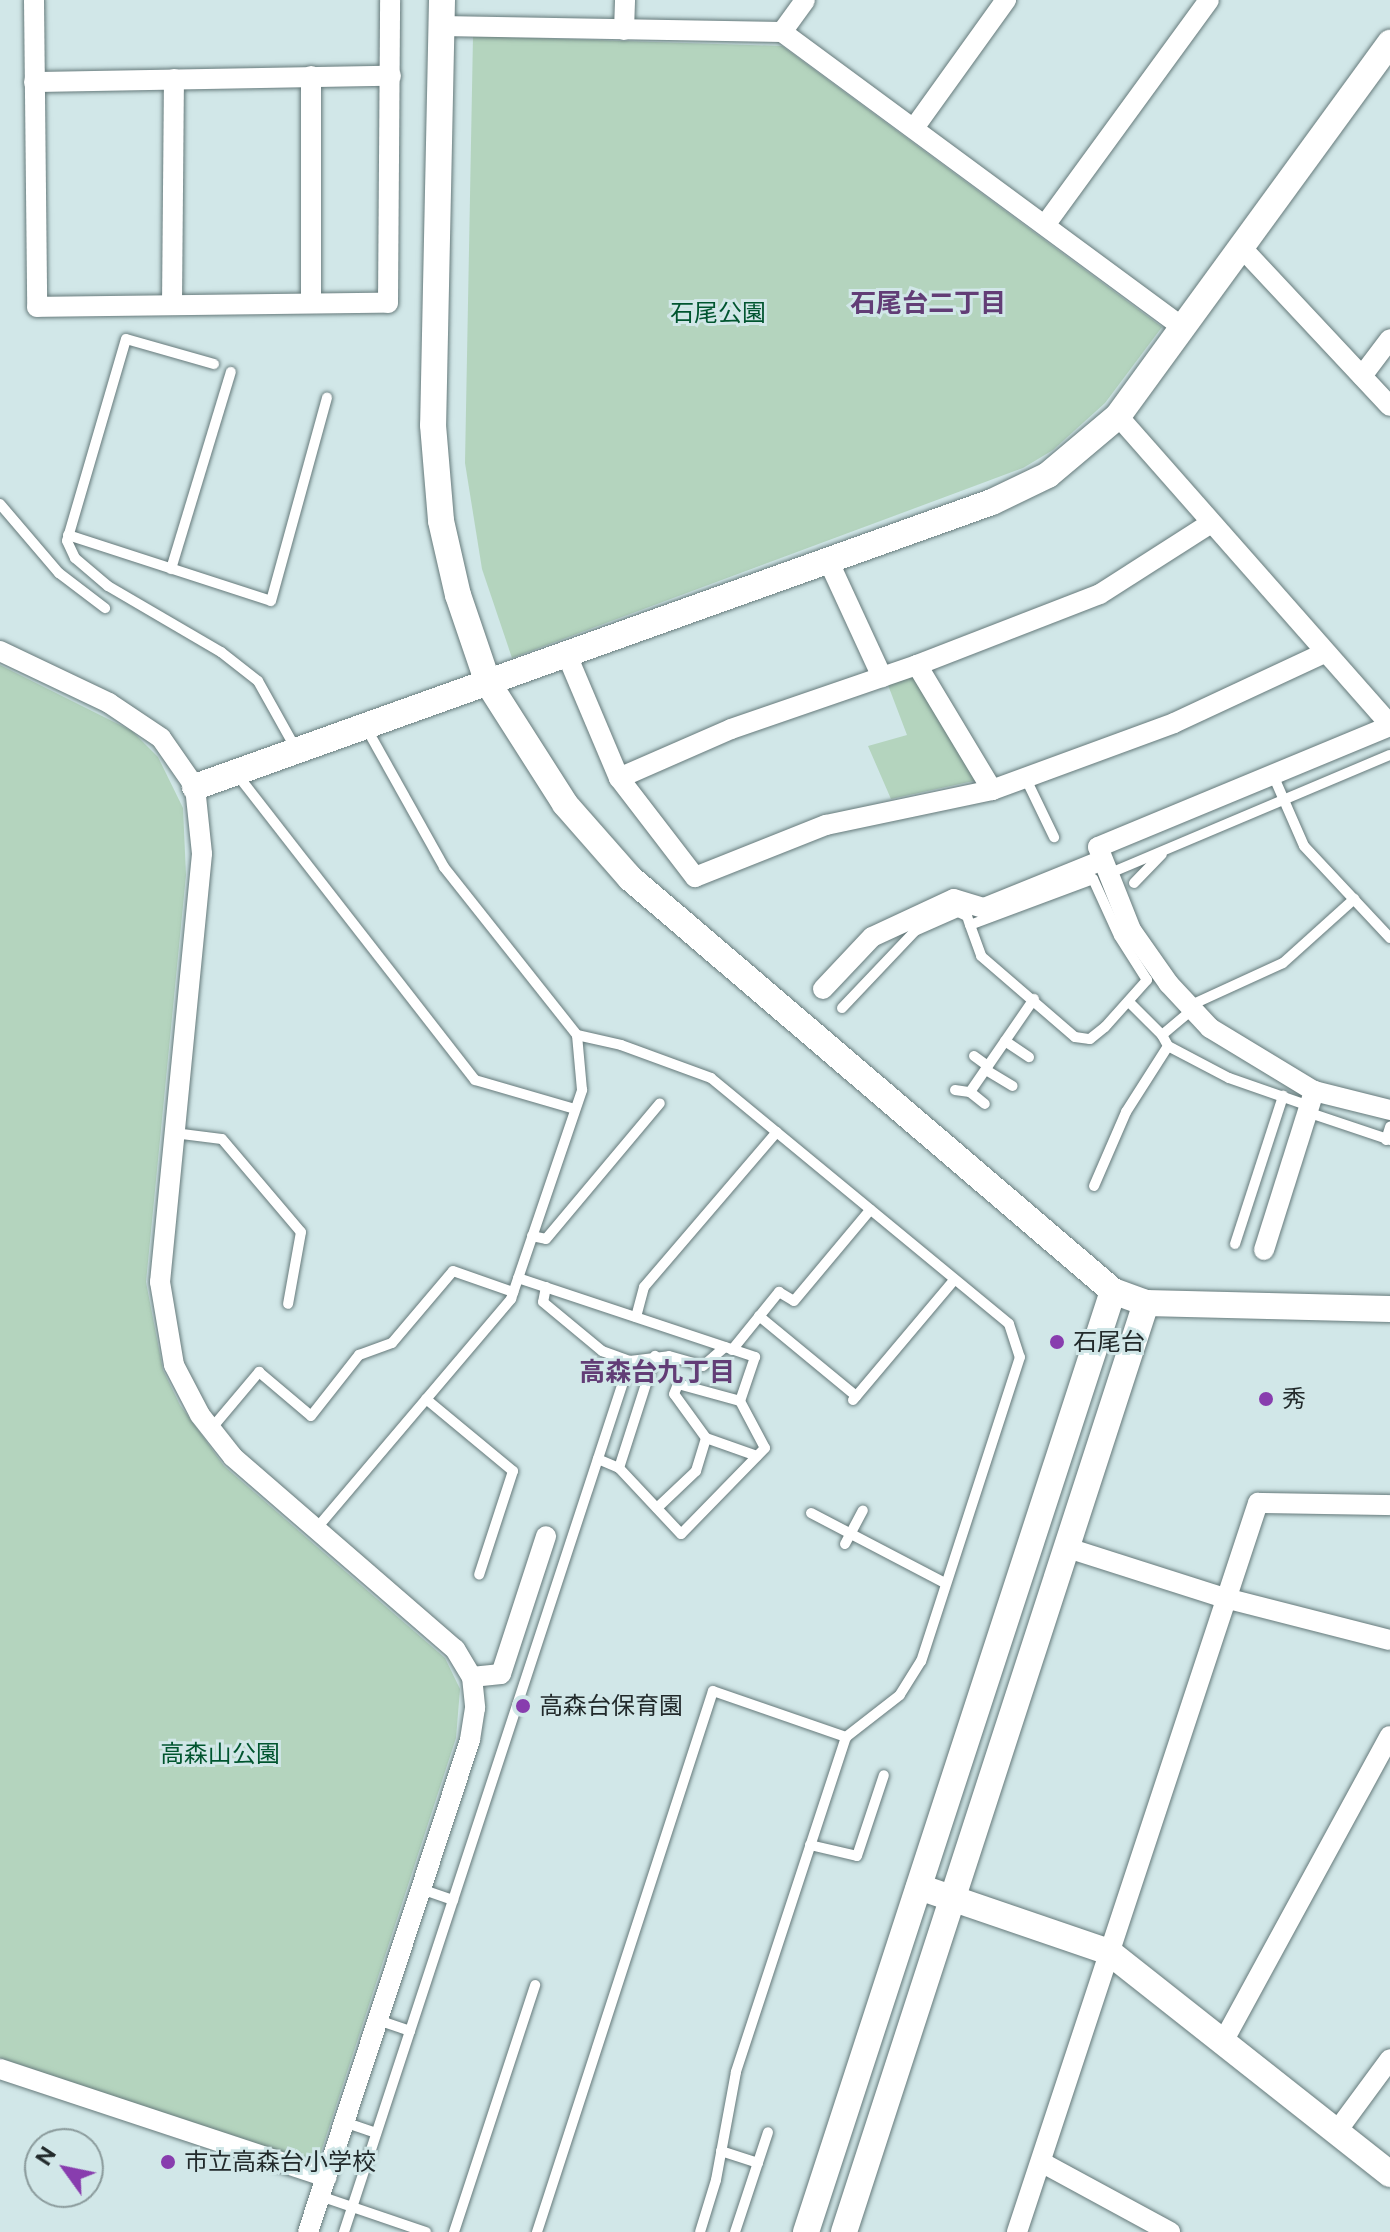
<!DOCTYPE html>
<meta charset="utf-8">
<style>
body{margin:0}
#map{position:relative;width:1390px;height:2232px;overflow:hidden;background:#d1e7e8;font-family:"Public Sans","Noto Sans JP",sans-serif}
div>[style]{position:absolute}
.green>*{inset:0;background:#b4d4be}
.roads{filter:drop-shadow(0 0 2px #667a7b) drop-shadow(0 0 2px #667a7b)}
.lane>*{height:10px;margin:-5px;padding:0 5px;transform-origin:5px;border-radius:5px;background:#fff}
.street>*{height:20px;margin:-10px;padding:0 10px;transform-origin:10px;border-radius:10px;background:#fff}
.secondary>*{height:26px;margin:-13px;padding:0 13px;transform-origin:13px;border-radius:13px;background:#fff}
.dots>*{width:22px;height:22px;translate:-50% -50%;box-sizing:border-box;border:4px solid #d1e7e8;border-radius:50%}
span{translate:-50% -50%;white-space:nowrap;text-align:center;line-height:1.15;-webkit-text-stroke:6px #d1e7e8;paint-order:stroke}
.park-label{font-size:24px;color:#00552f}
.poi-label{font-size:24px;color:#222a2b}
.left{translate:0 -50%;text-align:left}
.neighbourhood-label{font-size:26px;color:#623d76;font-weight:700}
.north{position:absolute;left:24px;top:2128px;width:80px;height:80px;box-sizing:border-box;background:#d1e7e8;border:2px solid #8b9b9c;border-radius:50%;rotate:303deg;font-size:22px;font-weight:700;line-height:32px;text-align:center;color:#222a2b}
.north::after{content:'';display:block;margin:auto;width:28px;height:36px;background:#883dae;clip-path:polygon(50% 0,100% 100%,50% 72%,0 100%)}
</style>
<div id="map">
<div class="green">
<i style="clip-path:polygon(473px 36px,782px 46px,1162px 327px,1105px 403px,1053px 450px,1023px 468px,512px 658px,482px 569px,465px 463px)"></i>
<i style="clip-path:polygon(0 665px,132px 731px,158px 757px,183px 808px,186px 875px,146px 1282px,163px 1370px,180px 1405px,224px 1466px,445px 1658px,460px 1689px,456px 1738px,320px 2155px,309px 2163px,0 2058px)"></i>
<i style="clip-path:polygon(916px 675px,978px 780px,891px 799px,868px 746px,907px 735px,888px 685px)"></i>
</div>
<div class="roads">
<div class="lane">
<i style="left:214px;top:364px;width:91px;rotate:-164.1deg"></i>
<i style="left:126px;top:339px;width:210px;rotate:106.3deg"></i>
<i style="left:67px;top:541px;width:19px;rotate:65deg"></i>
<i style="left:75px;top:558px;width:43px;rotate:40.3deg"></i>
<i style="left:108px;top:586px;width:131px;rotate:30.3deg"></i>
<i style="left:221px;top:652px;width:47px;rotate:38.1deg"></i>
<i style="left:258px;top:681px;width:78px;rotate:60.8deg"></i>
<i style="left:0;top:504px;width:91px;rotate:49.5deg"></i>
<i style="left:59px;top:573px;width:58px;rotate:37.3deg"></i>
<i style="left:68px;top:535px;width:213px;rotate:18deg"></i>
<i style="left:271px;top:601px;width:211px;rotate:-74.6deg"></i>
<i style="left:171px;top:569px;width:206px;rotate:-73.1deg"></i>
<i style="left:236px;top:773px;width:389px;rotate:52.1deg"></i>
<i style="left:475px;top:1080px;width:104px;rotate:16.2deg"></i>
<i style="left:1273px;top:775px;width:77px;rotate:66.4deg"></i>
<i style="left:1304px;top:846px;width:126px;rotate:46.9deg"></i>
<i style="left:1025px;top:777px;width:67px;rotate:64.2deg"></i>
<i style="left:1108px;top:874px;width:306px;rotate:-22.9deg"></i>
<i style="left:1134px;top:883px;width:40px;rotate:-46deg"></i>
<i style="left:1130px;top:1003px;width:45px;rotate:45deg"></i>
<i style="left:1162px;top:1035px;width:40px;rotate:-40deg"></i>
<i style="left:1189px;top:1006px;width:103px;rotate:-24.6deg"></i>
<i style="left:1283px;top:963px;width:96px;rotate:-42deg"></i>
<i style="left:842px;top:1008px;width:106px;rotate:-46.5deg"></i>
<i style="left:915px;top:931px;width:47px;rotate:-23.8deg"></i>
<i style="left:958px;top:912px;width:10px;rotate:24deg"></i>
<i style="left:967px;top:916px;width:9px;rotate:72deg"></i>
<i style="left:970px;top:925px;width:33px;rotate:70deg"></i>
<i style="left:981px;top:956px;width:124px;rotate:40.8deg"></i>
<i style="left:1075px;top:1037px;width:15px;rotate:8deg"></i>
<i style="left:1090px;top:1039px;width:19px;rotate:-39deg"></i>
<i style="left:1105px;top:1027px;width:63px;rotate:-48.2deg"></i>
<i style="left:1147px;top:980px;width:52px;rotate:-122.5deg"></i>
<i style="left:1119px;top:936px;width:63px;rotate:-114.5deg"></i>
<i style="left:1093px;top:879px;width:131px;rotate:159.5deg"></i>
<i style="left:577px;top:1035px;width:45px;rotate:12.8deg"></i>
<i style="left:621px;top:1045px;width:96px;rotate:20.1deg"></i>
<i style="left:711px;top:1078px;width:386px;rotate:39.5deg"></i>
<i style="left:1009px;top:1324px;width:35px;rotate:72deg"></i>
<i style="left:1020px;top:1357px;width:320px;rotate:108deg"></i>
<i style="left:921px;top:1661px;width:40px;rotate:122deg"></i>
<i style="left:900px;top:1695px;width:68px;rotate:142.1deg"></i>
<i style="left:846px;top:1737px;width:353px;rotate:108.2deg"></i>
<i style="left:736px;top:2072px;width:110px;rotate:100.5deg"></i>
<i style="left:716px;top:2180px;width:54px;rotate:107.1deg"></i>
<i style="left:1162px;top:1035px;width:13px;rotate:61deg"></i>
<i style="left:1168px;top:1046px;width:69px;rotate:27.7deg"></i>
<i style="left:1229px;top:1078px;width:85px;rotate:19.3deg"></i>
<i style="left:1005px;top:1041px;width:29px;rotate:34deg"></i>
<i style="left:974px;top:1056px;width:17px;rotate:36deg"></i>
<i style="left:986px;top:1070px;width:31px;rotate:31deg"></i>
<i style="left:955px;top:1090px;width:15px;rotate:8deg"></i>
<i style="left:970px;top:1092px;width:19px;rotate:39deg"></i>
<i style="left:970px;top:1092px;width:113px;rotate:-55.5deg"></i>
<i style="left:1307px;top:1112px;width:88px;rotate:18.6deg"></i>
<i style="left:174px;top:1133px;width:48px;rotate:7.1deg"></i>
<i style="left:222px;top:1139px;width:122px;rotate:49.7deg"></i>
<i style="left:301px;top:1232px;width:73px;rotate:100.2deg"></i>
<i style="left:1386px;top:1140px;width:14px;rotate:-73deg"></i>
<i style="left:1094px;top:1186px;width:81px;rotate:-66.6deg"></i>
<i style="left:1126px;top:1112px;width:78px;rotate:-57.5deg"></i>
<i style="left:532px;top:1236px;width:14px;rotate:12deg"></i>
<i style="left:546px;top:1239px;width:177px;rotate:-50deg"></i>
<i style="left:1235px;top:1244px;width:156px;rotate:-72deg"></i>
<i style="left:518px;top:1278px;width:250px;rotate:18.4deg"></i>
<i style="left:755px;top:1357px;width:46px;rotate:108.8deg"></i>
<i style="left:740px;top:1401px;width:53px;rotate:62deg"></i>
<i style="left:765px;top:1448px;width:120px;rotate:134.3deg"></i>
<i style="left:681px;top:1534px;width:91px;rotate:-133.2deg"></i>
<i style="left:619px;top:1468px;width:23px;rotate:-157deg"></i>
<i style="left:546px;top:1287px;width:15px;rotate:101deg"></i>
<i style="left:543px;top:1302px;width:77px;rotate:39.7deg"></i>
<i style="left:602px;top:1351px;width:30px;rotate:20deg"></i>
<i style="left:630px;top:1361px;width:39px;rotate:-7deg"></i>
<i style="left:669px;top:1356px;width:35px;rotate:16deg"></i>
<i style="left:703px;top:1366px;width:29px;rotate:-41deg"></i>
<i style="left:759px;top:1316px;width:126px;rotate:39.5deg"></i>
<i style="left:636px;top:1317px;width:31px;rotate:-75deg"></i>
<i style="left:644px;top:1287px;width:204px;rotate:-49.4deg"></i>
<i style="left:732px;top:1350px;width:75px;rotate:-51deg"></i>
<i style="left:779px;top:1292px;width:17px;rotate:31deg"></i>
<i style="left:794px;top:1301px;width:119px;rotate:-50.1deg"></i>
<i style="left:426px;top:1399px;width:113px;rotate:39.6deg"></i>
<i style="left:513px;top:1471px;width:109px;rotate:108.1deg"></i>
<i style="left:853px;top:1400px;width:157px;rotate:-49.9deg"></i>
<i style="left:211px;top:1429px;width:75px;rotate:-49.9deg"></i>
<i style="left:259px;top:1372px;width:68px;rotate:40.2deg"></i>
<i style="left:311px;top:1416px;width:78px;rotate:-51.8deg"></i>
<i style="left:359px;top:1355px;width:35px;rotate:-20deg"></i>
<i style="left:392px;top:1343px;width:94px;rotate:-49.7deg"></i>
<i style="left:453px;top:1271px;width:64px;rotate:19.3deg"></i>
<i style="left:706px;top:1438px;width:54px;rotate:19.4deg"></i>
<i style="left:619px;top:1468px;width:118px;rotate:-72.2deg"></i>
<i style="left:657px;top:1508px;width:54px;rotate:-43.5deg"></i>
<i style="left:696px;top:1471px;width:34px;rotate:-73deg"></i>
<i style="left:706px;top:1438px;width:54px;rotate:-126deg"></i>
<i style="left:674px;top:1394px;width:11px;rotate:-68deg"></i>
<i style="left:678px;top:1384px;width:64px;rotate:15.3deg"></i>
<i style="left:811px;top:1513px;width:151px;rotate:27.6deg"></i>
<i style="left:316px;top:1529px;width:302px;rotate:-49.7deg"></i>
<i style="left:511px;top:1299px;width:221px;rotate:-71.2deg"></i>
<i style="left:582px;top:1090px;width:55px;rotate:-95.2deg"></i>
<i style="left:577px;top:1035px;width:214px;rotate:-128.4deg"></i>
<i style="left:444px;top:867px;width:158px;rotate:-119.2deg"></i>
<i style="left:845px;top:1544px;width:38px;rotate:-62deg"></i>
<i style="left:810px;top:1845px;width:48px;rotate:13.2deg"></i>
<i style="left:857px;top:1856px;width:85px;rotate:-71.6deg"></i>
<i style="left:421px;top:1889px;width:34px;rotate:19deg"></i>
<i style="left:378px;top:2020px;width:34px;rotate:19deg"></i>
<i style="left:344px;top:2122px;width:34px;rotate:19deg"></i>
<i style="left:721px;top:2151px;width:39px;rotate:18deg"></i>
<i style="left:320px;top:2196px;width:112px;rotate:18.8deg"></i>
<i style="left:344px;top:2232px;width:917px;rotate:-71.82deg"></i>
<i style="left:454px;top:2232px;width:260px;rotate:-71.8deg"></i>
<i style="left:537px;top:2232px;width:569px;rotate:-71.98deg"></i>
<i style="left:713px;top:1691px;width:141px;rotate:19.1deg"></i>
<i style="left:735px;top:2232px;width:105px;rotate:-71.7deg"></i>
</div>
<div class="street">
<i style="left:34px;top:0;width:307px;rotate:89.4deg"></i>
<i style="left:37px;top:307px;width:351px;rotate:-0.7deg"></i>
<i style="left:388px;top:303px;width:303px;rotate:-89.6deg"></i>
<i style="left:441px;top:26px;width:341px;rotate:1deg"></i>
<i style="left:782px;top:32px;width:498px;rotate:36.4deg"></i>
<i style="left:624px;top:30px;width:30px;rotate:-88deg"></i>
<i style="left:782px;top:32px;width:39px;rotate:-54deg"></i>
<i style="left:34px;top:82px;width:357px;rotate:-1deg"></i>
<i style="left:914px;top:128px;width:158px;rotate:-54.3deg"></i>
<i style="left:1045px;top:225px;width:278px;rotate:-53.9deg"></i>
<i style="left:1242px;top:248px;width:216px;rotate:46.9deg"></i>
<i style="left:311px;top:303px;width:227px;rotate:-90deg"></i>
<i style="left:172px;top:304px;width:225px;rotate:-89.5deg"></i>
<i style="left:1362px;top:376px;width:46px;rotate:-52.9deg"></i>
<i style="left:1118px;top:416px;width:411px;rotate:48.6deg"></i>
<i style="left:828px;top:560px;width:129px;rotate:65.2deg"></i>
<i style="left:0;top:651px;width:121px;rotate:25.5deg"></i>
<i style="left:109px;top:703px;width:63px;rotate:33.9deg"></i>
<i style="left:161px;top:738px;width:60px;rotate:55.2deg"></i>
<i style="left:195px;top:787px;width:67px;rotate:84deg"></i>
<i style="left:202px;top:854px;width:430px;rotate:95.6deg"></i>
<i style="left:160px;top:1282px;width:84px;rotate:80.4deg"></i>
<i style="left:174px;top:1365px;width:56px;rotate:62.5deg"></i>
<i style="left:200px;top:1415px;width:53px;rotate:51.8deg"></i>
<i style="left:233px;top:1457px;width:294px;rotate:40.9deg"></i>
<i style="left:455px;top:1649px;width:33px;rotate:59deg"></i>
<i style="left:472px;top:1677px;width:31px;rotate:84deg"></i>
<i style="left:475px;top:1708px;width:32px;rotate:99deg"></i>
<i style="left:470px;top:1740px;width:518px;rotate:108.23deg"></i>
<i style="left:567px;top:655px;width:134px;rotate:67.1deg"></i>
<i style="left:619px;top:778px;width:125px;rotate:52.5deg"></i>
<i style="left:695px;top:877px;width:141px;rotate:-21.7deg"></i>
<i style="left:826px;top:825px;width:170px;rotate:-11.9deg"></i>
<i style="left:992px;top:790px;width:194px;rotate:-20.2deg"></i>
<i style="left:1174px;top:723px;width:166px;rotate:-25deg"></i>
<i style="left:917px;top:665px;width:146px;rotate:59deg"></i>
<i style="left:1390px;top:726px;width:316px;rotate:157.5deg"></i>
<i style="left:1098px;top:847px;width:89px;rotate:68.3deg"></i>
<i style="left:1131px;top:930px;width:66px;rotate:54.9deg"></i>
<i style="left:1169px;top:984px;width:60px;rotate:47deg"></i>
<i style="left:1210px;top:1028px;width:122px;rotate:31.2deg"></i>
<i style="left:1314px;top:1091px;width:78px;rotate:14deg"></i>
<i style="left:619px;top:778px;width:122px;rotate:-23.6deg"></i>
<i style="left:731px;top:729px;width:197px;rotate:-19deg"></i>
<i style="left:917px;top:665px;width:196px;rotate:-21.2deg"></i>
<i style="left:1100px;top:594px;width:132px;rotate:-32.6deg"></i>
<i style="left:823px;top:989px;width:71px;rotate:-46.7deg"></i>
<i style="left:872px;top:937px;width:90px;rotate:-24.9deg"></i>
<i style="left:954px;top:899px;width:31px;rotate:17deg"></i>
<i style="left:984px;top:908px;width:128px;rotate:-22deg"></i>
<i style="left:1264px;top:1250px;width:167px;rotate:-72.5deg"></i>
<i style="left:1068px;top:1548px;width:165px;rotate:17.7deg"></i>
<i style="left:1225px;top:1598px;width:170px;rotate:14.3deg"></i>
<i style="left:472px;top:1677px;width:29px;rotate:-6deg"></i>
<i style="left:501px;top:1674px;width:145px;rotate:-71.9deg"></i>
<i style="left:1224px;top:2040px;width:346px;rotate:-61.4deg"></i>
<i style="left:0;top:2069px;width:344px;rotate:18.3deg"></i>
<i style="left:1337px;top:2131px;width:89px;rotate:-53.6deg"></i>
<i style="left:1041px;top:2162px;width:147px;rotate:28.5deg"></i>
<i style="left:1017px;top:2232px;width:768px;rotate:-71.71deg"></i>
<i style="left:1258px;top:1503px;width:132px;rotate:0.9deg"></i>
</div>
<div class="secondary">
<i style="left:442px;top:0;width:425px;rotate:91.2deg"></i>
<i style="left:433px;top:425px;width:96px;rotate:85.2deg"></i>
<i style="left:441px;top:521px;width:76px;rotate:77.1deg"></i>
<i style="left:458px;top:595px;width:93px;rotate:71.2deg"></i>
<i style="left:488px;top:683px;width:143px;rotate:57.5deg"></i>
<i style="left:565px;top:804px;width:98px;rotate:48.7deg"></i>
<i style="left:630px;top:878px;width:635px;rotate:40.53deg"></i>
<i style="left:1113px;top:1291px;width:35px;rotate:20deg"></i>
<i style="left:1146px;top:1303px;width:244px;rotate:1.4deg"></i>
<i style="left:195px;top:787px;width:846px;rotate:-19.68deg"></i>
<i style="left:992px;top:502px;width:62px;rotate:-25.7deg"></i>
<i style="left:1048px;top:475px;width:92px;rotate:-40.1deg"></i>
<i style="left:1118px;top:416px;width:462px;rotate:-53.9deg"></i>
<i style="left:919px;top:1887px;width:201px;rotate:18.9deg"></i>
<i style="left:1109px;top:1952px;width:358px;rotate:38.3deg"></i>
<i style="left:806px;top:2232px;width:990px;rotate:-71.93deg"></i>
<i style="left:844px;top:2232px;width:977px;rotate:-71.99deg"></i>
</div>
</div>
<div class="dots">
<i style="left:1057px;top:1342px;background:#883dae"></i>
<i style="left:1266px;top:1399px;background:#883dae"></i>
<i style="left:523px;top:1706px;background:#883dae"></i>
<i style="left:168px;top:2162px;background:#883dae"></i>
</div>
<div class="park-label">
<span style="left:718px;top:313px">石尾公園</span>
<span style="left:220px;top:1754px">高森山公園</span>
</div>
<div class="poi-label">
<span class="left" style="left:1073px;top:1342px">石尾台</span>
<span class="left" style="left:1282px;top:1399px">秀</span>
<span class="left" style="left:539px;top:1706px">高森台保育園</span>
<span class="left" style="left:184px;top:2162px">市立高森台小学校</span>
</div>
<div class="neighbourhood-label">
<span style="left:928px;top:303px">石尾台二丁目</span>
<span style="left:657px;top:1372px">高森台九丁目</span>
</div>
<div class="north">N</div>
</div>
